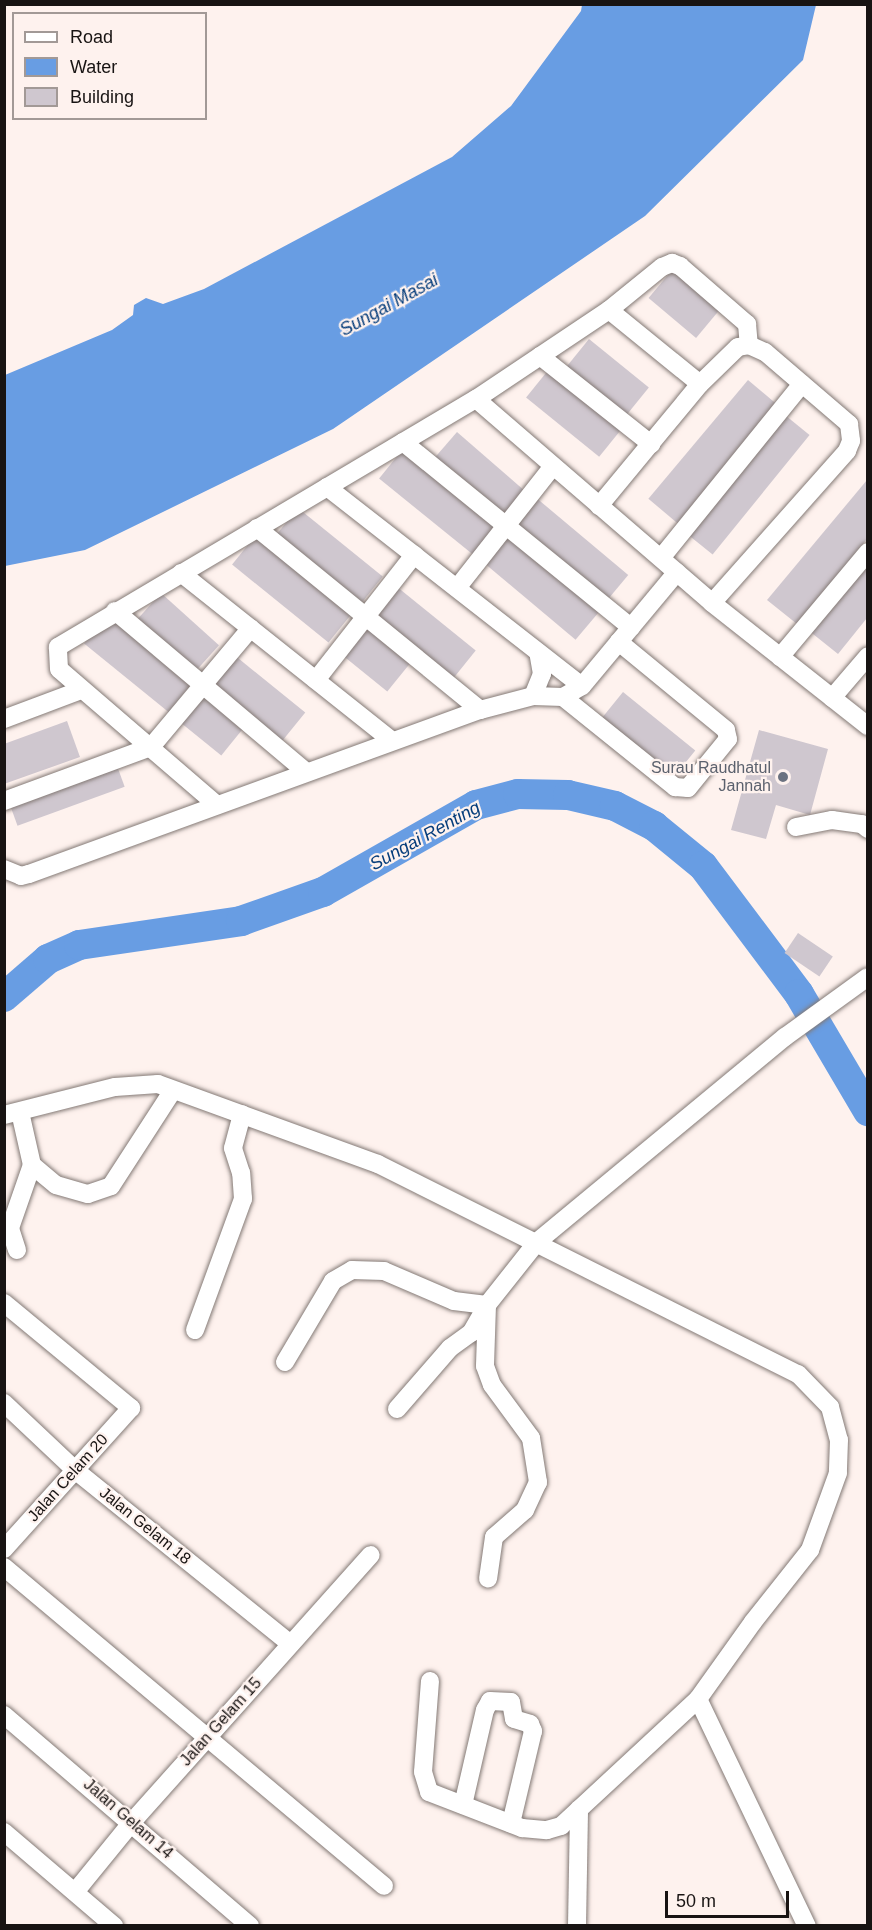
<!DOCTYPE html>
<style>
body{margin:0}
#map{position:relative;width:872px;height:1930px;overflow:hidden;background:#fef2ee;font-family:Helvetica,sans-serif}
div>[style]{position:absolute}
.water>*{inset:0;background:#689de3}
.river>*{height:30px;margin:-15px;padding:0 15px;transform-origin:15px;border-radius:15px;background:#689de3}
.building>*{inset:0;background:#cfc7cf;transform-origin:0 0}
.roads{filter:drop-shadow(0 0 2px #837975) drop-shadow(0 0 2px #837975)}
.minor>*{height:18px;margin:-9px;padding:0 9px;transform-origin:9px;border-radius:9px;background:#fff}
.dots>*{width:16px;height:16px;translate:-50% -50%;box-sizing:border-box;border:3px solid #fef2ee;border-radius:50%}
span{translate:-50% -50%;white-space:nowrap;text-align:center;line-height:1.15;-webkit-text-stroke:4.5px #fef2ee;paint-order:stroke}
.worship-label{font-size:16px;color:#5b616d}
.right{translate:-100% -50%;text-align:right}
.street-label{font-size:16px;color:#181413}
.water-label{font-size:18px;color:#063d7b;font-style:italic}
.frame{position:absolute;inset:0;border:6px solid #181413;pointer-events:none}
.legend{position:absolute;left:12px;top:12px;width:195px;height:108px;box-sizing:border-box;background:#fef2ee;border:2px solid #a29996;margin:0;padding:8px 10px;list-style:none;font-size:18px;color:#181413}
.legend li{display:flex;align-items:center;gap:12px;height:30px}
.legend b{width:30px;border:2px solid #a29996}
.scale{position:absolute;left:665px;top:1891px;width:124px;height:27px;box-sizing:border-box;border:3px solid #181413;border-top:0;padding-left:8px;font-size:18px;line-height:21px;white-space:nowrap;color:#181413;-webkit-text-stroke:4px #fef2ee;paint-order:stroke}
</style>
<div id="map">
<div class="water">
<i style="clip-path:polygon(582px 5px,816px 5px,803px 60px,645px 216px,333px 429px,85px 550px,5px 566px,5px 375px,112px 330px,133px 315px,134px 305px,146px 298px,163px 304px,204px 289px,452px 157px,511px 106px,581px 11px)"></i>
</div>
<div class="river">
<i style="left:4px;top:997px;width:58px;rotate:-40.8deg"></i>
<i style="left:48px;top:959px;width:34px;rotate:-24deg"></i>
<i style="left:79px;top:945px;width:164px;rotate:-8.4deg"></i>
<i style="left:241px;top:921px;width:87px;rotate:-19.5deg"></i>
<i style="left:323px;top:892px;width:176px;rotate:-29.6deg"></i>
<i style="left:476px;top:805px;width:43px;rotate:-14.7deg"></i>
<i style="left:518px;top:794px;width:50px;rotate:1.1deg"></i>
<i style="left:568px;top:795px;width:48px;rotate:13.2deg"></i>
<i style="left:615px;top:806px;width:44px;rotate:27.1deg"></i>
<i style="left:654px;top:826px;width:63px;rotate:39.2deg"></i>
<i style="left:703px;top:866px;width:160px;rotate:53.1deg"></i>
<i style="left:799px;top:994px;width:136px;rotate:59.5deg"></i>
</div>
<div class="building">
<i style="left:673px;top:269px;width:62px;height:38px;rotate:40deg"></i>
<i style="left:589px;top:339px;width:77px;height:38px;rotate:39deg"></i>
<i style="left:550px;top:368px;width:94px;height:38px;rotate:39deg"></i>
<i style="left:748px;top:380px;width:38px;height:155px;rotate:40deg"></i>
<i style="left:780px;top:411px;width:38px;height:154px;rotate:39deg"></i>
<i style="left:457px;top:432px;width:93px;height:38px;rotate:41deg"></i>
<i style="left:403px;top:449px;width:124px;height:38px;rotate:39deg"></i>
<i style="clip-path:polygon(867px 480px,867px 539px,797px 624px,767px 600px)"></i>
<i style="left:534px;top:496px;width:123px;height:38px;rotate:40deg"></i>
<i style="left:298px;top:508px;width:109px;height:38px;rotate:39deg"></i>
<i style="left:505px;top:531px;width:124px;height:38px;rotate:40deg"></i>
<i style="left:256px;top:535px;width:124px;height:38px;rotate:39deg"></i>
<i style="clip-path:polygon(867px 559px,867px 618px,838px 654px,808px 630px)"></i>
<i style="left:391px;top:582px;width:109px;height:38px;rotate:39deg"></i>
<i style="left:161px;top:593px;width:78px;height:38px;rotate:42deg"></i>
<i style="left:108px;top:614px;width:109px;height:38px;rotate:39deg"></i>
<i style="left:363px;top:623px;width:62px;height:38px;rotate:39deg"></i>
<i style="left:233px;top:654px;width:93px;height:38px;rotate:39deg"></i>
<i style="left:197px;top:687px;width:62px;height:38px;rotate:39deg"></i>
<i style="left:623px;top:692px;width:93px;height:38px;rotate:39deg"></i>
<i style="clip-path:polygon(67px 721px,80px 757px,4px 784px,4px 744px)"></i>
<i style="clip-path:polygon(759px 730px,828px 749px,810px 815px,776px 805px,766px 839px,731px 830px)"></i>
<i style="left:112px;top:752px;width:37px;height:114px;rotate:70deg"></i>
<i style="left:798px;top:933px;width:42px;height:24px;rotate:34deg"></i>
</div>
<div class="roads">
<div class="minor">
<i style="left:609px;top:310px;width:117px;rotate:39.1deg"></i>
<i style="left:540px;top:356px;width:142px;rotate:38.4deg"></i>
<i style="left:476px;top:399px;width:312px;rotate:40.8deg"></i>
<i style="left:712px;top:603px;width:199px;rotate:38.3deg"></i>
<i style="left:403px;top:442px;width:294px;rotate:39.1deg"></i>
<i style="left:327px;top:487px;width:323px;rotate:38deg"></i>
<i style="left:599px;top:506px;width:158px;rotate:-50.4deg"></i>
<i style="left:700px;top:384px;width:53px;rotate:-44.2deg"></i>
<i style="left:738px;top:347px;width:11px;rotate:-10deg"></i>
<i style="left:749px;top:345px;width:17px;rotate:24deg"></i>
<i style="left:765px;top:352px;width:111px;rotate:40.6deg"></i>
<i style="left:849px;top:424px;width:17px;rotate:83deg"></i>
<i style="left:851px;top:441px;width:11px;rotate:112deg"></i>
<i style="left:847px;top:451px;width:203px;rotate:131.6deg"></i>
<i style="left:257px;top:528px;width:288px;rotate:39.2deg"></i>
<i style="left:661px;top:558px;width:224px;rotate:-51deg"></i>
<i style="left:181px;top:573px;width:270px;rotate:38.5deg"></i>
<i style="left:457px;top:588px;width:155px;rotate:-51.8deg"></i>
<i style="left:115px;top:611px;width:250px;rotate:40.1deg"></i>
<i style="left:780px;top:657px;width:137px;rotate:-50deg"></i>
<i style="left:316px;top:680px;width:159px;rotate:-51.9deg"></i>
<i style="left:533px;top:696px;width:24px;rotate:-68deg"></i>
<i style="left:542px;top:674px;width:22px;rotate:-100deg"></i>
<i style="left:563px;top:697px;width:144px;rotate:38.8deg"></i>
<i style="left:675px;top:787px;width:13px;rotate:4deg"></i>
<i style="left:688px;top:788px;width:63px;rotate:-50.8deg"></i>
<i style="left:728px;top:739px;width:9px;rotate:-103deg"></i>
<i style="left:726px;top:730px;width:139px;rotate:-140.6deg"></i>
<i style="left:832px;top:698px;width:55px;rotate:-49.4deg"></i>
<i style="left:4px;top:719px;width:82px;rotate:-20.6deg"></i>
<i style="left:4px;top:801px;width:157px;rotate:-20.2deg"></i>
<i style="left:151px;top:747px;width:155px;rotate:-50deg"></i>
<i style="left:217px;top:805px;width:208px;rotate:-139.3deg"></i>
<i style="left:59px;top:669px;width:22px;rotate:-93deg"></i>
<i style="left:58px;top:647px;width:486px;rotate:-30.7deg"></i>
<i style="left:476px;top:399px;width:160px;rotate:-33.8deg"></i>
<i style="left:609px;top:310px;width:68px;rotate:-39.1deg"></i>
<i style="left:662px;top:267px;width:11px;rotate:-22deg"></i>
<i style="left:672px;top:263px;width:9px;rotate:21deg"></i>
<i style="left:680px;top:266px;width:89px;rotate:40.9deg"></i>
<i style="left:747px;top:324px;width:21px;rotate:85deg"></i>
<i style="left:796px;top:827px;width:37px;rotate:-11deg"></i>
<i style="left:832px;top:820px;width:30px;rotate:8deg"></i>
<i style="left:862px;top:824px;width:8px;rotate:40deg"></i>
<i style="left:4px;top:869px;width:18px;rotate:22deg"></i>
<i style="left:21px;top:876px;width:8px;rotate:-14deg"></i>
<i style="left:29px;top:874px;width:480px;rotate:-20deg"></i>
<i style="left:480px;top:710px;width:55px;rotate:-14.8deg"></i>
<i style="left:533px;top:696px;width:30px;rotate:2deg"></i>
<i style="left:563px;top:697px;width:22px;rotate:-30deg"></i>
<i style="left:582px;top:686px;width:148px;rotate:-50.2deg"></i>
<i style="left:20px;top:1112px;width:54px;rotate:77.2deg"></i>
<i style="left:32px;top:1165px;width:31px;rotate:40deg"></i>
<i style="left:56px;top:1185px;width:33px;rotate:16deg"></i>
<i style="left:88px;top:1194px;width:24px;rotate:-19deg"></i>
<i style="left:111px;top:1186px;width:114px;rotate:-57.1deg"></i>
<i style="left:4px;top:1115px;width:114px;rotate:-14.2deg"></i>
<i style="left:115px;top:1087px;width:43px;rotate:-4deg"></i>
<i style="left:158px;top:1084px;width:234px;rotate:20deg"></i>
<i style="left:378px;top:1164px;width:470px;rotate:26.6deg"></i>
<i style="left:798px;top:1374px;width:46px;rotate:45.9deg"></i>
<i style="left:830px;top:1407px;width:34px;rotate:75deg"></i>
<i style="left:839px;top:1440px;width:33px;rotate:92deg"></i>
<i style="left:838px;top:1473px;width:82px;rotate:110deg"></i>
<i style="left:810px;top:1550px;width:92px;rotate:128.4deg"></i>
<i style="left:753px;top:1622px;width:95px;rotate:125.5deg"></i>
<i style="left:698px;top:1699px;width:252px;rotate:64.4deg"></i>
<i style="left:17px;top:1250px;width:23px;rotate:-108deg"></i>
<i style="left:10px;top:1228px;width:67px;rotate:-70.8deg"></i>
<i style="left:4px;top:1303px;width:165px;rotate:39.6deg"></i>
<i style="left:131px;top:1408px;width:190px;rotate:132deg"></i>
<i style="left:195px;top:1330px;width:140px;rotate:-69.9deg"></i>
<i style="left:243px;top:1199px;width:26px;rotate:-94deg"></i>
<i style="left:241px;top:1173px;width:26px;rotate:-108deg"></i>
<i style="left:233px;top:1148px;width:35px;rotate:-75deg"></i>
<i style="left:285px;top:1362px;width:94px;rotate:-59.3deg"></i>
<i style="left:333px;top:1281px;width:22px;rotate:-30deg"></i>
<i style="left:352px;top:1270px;width:32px;rotate:2deg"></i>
<i style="left:384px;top:1271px;width:76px;rotate:23.2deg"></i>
<i style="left:454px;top:1301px;width:33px;rotate:7deg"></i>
<i style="left:487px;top:1305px;width:61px;rotate:91.9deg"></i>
<i style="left:485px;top:1366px;width:20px;rotate:70deg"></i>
<i style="left:492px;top:1385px;width:66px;rotate:53.7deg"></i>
<i style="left:531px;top:1438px;width:45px;rotate:81deg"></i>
<i style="left:538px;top:1482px;width:31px;rotate:115deg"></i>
<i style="left:525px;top:1510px;width:41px;rotate:138.9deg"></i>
<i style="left:494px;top:1537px;width:42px;rotate:98.1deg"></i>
<i style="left:4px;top:1403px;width:98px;rotate:43.3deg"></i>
<i style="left:75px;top:1470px;width:277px;rotate:38.9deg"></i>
<i style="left:397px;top:1409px;width:81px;rotate:-49deg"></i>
<i style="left:450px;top:1348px;width:26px;rotate:-36deg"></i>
<i style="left:471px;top:1333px;width:32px;rotate:-60deg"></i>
<i style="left:487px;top:1305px;width:80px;rotate:-51.6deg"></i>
<i style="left:537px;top:1242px;width:322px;rotate:-39.6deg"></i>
<i style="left:785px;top:1037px;width:102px;rotate:-35.9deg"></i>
<i style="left:4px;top:1567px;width:496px;rotate:40deg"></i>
<i style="left:430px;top:1681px;width:91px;rotate:94.4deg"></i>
<i style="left:423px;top:1772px;width:21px;rotate:73deg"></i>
<i style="left:429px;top:1792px;width:100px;rotate:21.2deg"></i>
<i style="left:522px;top:1828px;width:25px;rotate:5deg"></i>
<i style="left:547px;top:1830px;width:15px;rotate:-16deg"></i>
<i style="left:561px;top:1826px;width:187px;rotate:-42.8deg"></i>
<i style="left:4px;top:1715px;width:324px;rotate:40.6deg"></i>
<i style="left:463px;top:1805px;width:98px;rotate:-77deg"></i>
<i style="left:485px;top:1710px;width:10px;rotate:-61deg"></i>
<i style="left:490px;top:1701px;width:21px;rotate:3deg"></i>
<i style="left:511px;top:1702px;width:17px;rotate:80deg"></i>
<i style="left:514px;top:1719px;width:17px;rotate:17deg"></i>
<i style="left:530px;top:1724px;width:8px;rotate:67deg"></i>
<i style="left:533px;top:1731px;width:95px;rotate:103.4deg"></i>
<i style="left:4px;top:1832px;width:145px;rotate:40.5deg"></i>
<i style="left:75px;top:1892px;width:90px;rotate:-50.8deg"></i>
<i style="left:132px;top:1822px;width:358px;rotate:-48.2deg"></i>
<i style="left:577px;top:1926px;width:117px;rotate:-89deg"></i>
</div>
</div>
<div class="dots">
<i style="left:783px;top:777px;background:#6b7280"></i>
</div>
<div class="worship-label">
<span class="right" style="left:771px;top:777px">Surau Raudhatul<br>Jannah</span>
</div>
<div class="street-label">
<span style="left:68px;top:1478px;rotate:-48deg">Jalan Celam 20</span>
<span style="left:145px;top:1526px;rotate:39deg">Jalan Gelam 18</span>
<span style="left:221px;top:1722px;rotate:-48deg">Jalan Gelam 15</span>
<span style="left:128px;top:1819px;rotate:41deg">Jalan Gelam 14</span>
</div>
<div class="water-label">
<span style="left:389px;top:305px;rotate:-29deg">Sungai Masai</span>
<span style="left:425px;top:836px;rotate:-29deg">Sungai Renting</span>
</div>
<div class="frame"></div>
<ul class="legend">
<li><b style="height:8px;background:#fff"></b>Road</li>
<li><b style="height:16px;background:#689de3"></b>Water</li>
<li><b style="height:16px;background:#cfc7cf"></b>Building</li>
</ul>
<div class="scale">50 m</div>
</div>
